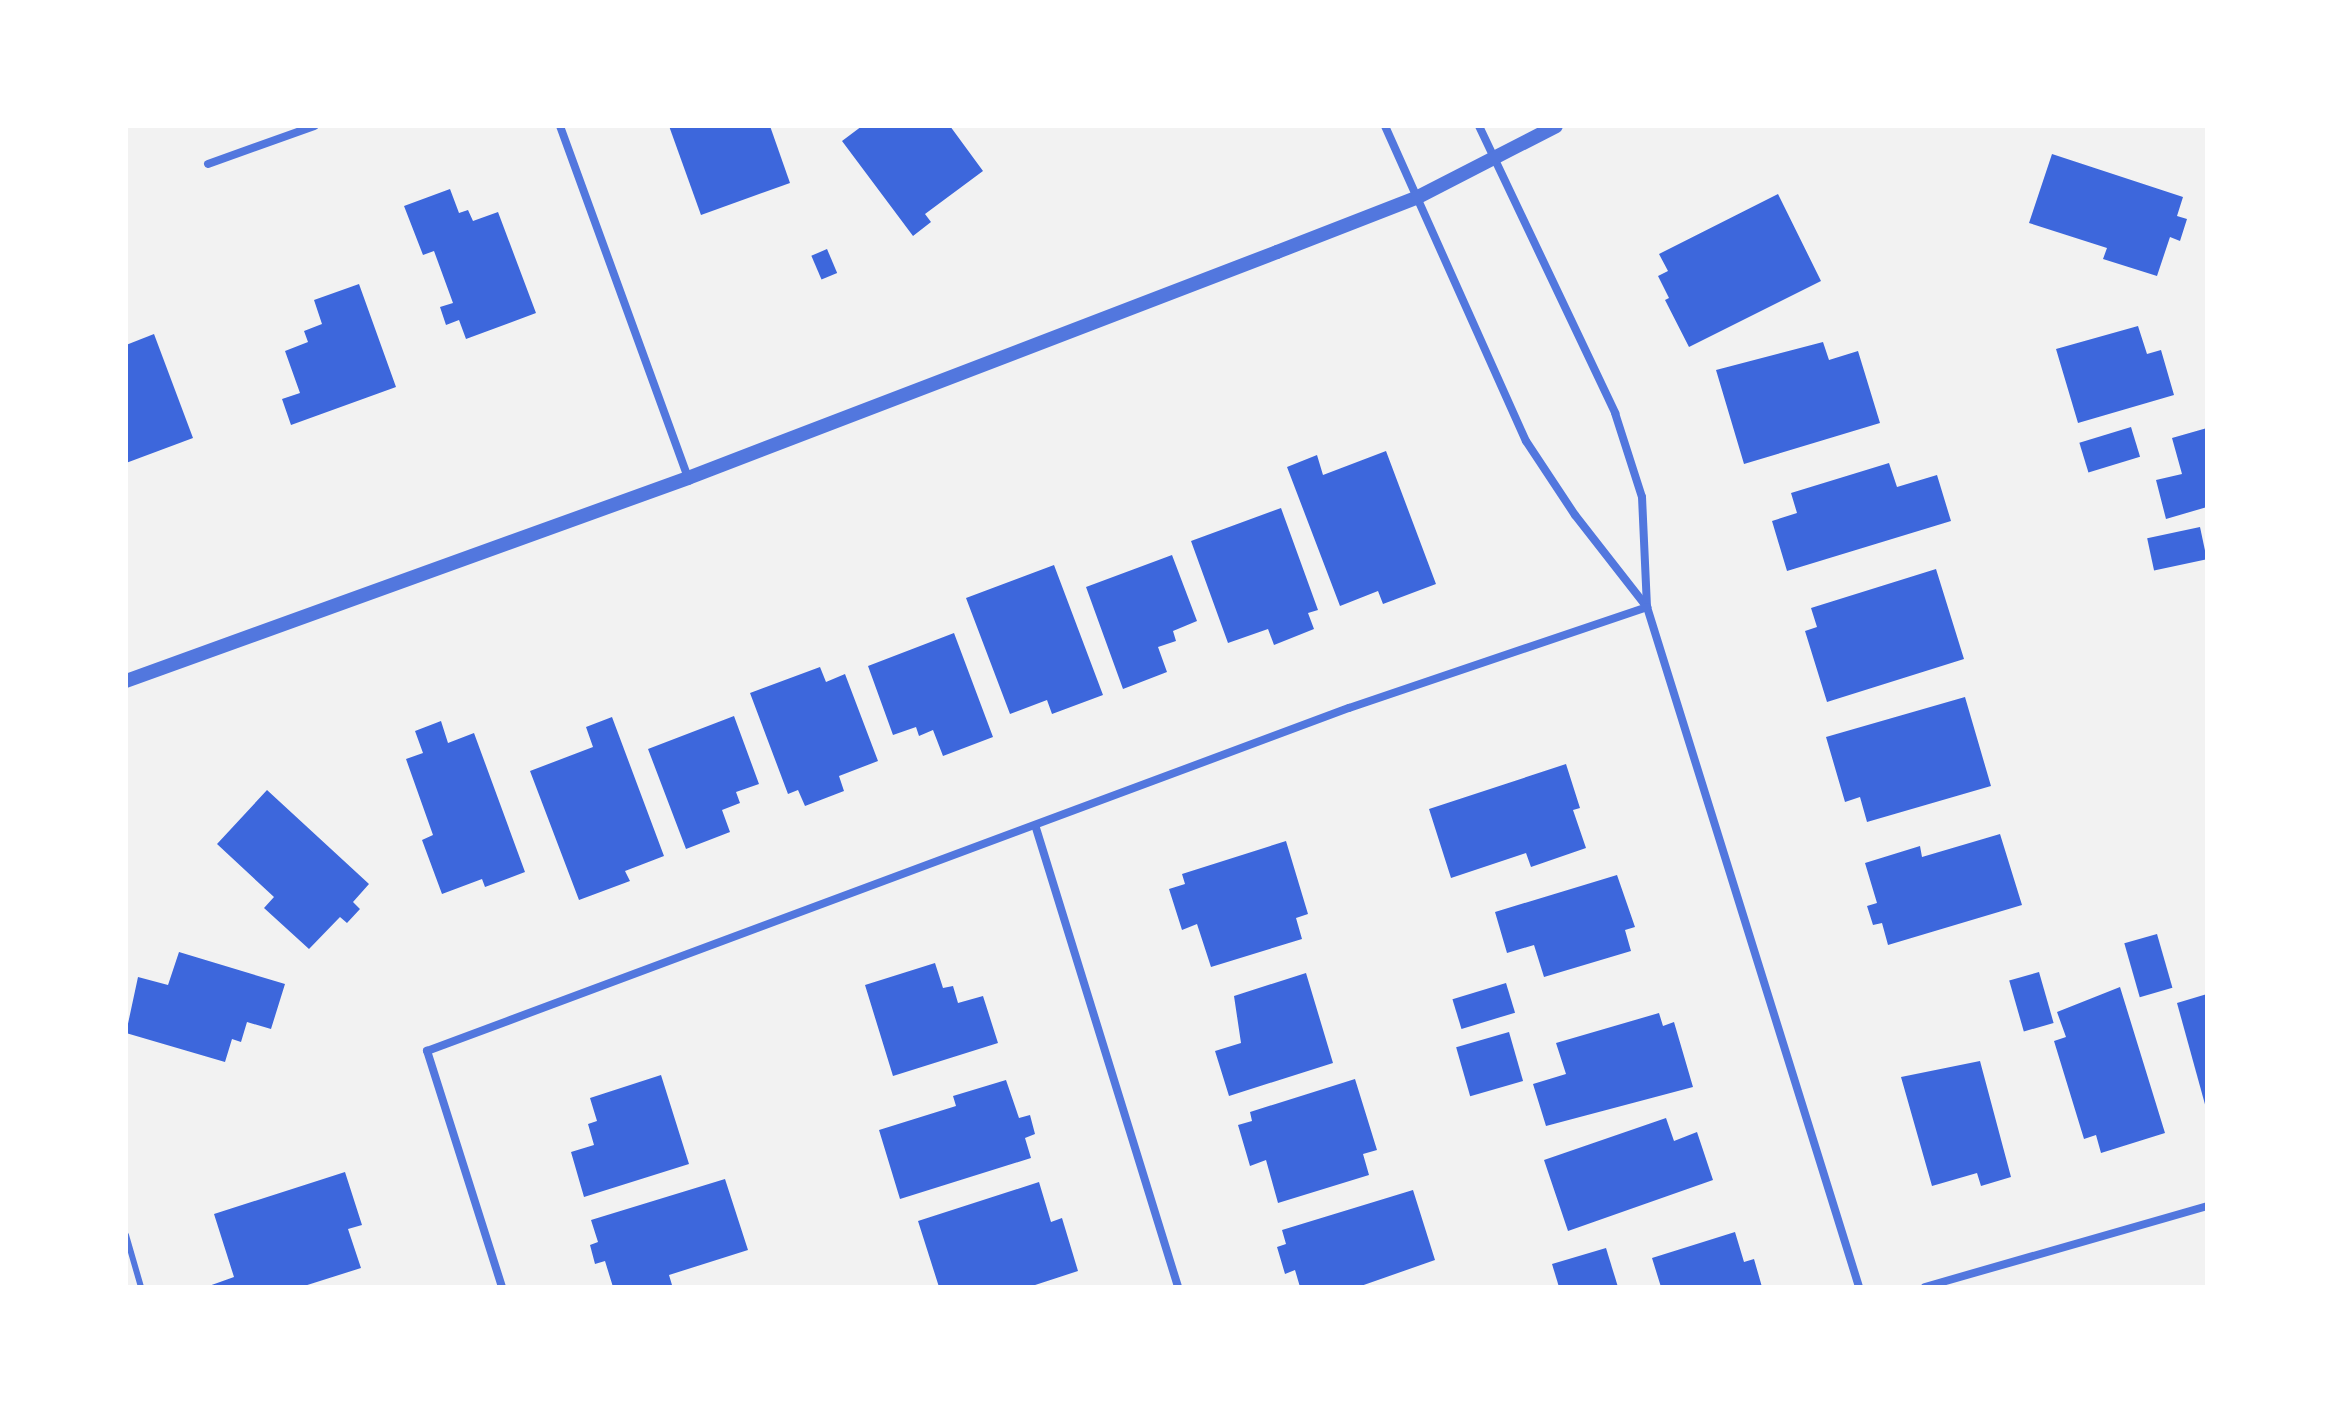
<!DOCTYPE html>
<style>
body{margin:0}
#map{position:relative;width:2333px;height:1413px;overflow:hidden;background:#f2f2f2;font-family:Quicksand,sans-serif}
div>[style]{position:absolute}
.building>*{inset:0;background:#3d67dc;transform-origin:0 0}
.service>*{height:6px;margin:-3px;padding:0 3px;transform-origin:3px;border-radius:3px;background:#5277de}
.minor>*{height:8px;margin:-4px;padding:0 4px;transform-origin:4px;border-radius:4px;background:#5277de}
.tertiary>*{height:14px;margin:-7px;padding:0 7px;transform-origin:7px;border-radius:7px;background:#5277de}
span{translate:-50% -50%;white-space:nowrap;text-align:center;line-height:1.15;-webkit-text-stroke:8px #fff;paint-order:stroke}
.frame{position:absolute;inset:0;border:128px solid #fff;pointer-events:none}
</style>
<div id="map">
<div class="building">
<i style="clip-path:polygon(669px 126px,770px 126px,790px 183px,701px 215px)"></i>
<i style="clip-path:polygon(862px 126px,950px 126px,983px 171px,925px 214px,931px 222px,913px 236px,842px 141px)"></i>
<i style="clip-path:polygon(2052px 154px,2183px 197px,2177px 216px,2187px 219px,2180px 241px,2170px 237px,2157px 276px,2103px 259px,2107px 248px,2029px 223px)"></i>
<i style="clip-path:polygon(450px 189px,459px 213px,468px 210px,473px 221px,498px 212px,536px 313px,466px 339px,459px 320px,446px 325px,440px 307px,453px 303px,434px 251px,423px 255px,404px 206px)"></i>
<i style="clip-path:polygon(1778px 194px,1821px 281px,1689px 347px,1665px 300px,1669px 298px,1658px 276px,1668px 271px,1659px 254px)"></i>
<i style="left:827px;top:249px;width:26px;height:17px;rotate:67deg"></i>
<i style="clip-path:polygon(359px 284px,396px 387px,291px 425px,282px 399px,300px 393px,285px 351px,308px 342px,304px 331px,322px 324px,314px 300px)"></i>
<i style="clip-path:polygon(2138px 326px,2147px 354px,2161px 350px,2174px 395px,2078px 423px,2056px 349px)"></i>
<i style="clip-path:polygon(154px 334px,193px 438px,126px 463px,126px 345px)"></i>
<i style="clip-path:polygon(1823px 342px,1829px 360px,1858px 351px,1880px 423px,1744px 464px,1716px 370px)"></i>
<i style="left:2131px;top:427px;width:31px;height:54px;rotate:73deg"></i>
<i style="clip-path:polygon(2207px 428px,2207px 507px,2166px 519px,2156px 480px,2182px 474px,2172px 438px)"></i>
<i style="clip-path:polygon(1386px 451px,1436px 584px,1383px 604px,1378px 591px,1340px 606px,1287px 467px,1317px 455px,1323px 475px)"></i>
<i style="clip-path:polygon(1889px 463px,1897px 487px,1937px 475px,1951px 521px,1787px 571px,1772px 521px,1797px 513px,1791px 493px)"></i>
<i style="clip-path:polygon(1281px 508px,1318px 610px,1308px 613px,1314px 629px,1274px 645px,1268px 629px,1228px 643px,1191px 541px)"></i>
<i style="left:2200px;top:527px;width:33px;height:54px;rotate:78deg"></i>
<i style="clip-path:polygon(1172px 555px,1197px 621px,1173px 631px,1176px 641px,1158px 647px,1167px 672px,1123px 689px,1086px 587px)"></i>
<i style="clip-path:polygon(1054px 565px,1103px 695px,1052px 714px,1047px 700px,1010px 714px,966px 598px)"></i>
<i style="clip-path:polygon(1936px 569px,1964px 659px,1827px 702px,1805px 631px,1817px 627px,1811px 608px)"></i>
<i style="clip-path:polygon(954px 633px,993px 737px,943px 756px,933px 730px,919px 736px,916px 727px,893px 735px,868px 666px)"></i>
<i style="clip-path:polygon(820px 667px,826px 682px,845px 674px,878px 761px,839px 776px,844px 791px,805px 806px,798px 790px,788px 794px,750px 693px)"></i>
<i style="clip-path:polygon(1965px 697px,1991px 786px,1867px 822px,1860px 797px,1845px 802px,1826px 737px)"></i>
<i style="clip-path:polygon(734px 716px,759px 784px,736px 792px,740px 803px,722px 810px,730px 832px,686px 849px,648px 749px)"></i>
<i style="clip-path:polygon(612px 717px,664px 856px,625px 871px,630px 881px,579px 900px,530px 771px,593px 747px,586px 727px)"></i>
<i style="clip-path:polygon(441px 721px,448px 743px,474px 733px,525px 872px,485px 887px,482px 879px,442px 894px,422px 840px,433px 835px,406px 759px,423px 753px,415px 731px)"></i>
<i style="clip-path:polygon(1566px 764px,1580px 808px,1573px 810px,1586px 848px,1531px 867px,1526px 853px,1451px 878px,1429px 809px)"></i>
<i style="clip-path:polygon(267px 790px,369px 884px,353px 902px,360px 909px,347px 923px,340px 917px,309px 949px,264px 908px,274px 897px,217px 844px)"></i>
<i style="clip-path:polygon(2000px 834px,2022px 905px,1888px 945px,1882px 923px,1873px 925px,1867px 906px,1877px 903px,1865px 863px,1920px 846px,1922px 857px)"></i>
<i style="clip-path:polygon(1286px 841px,1308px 914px,1296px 918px,1302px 939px,1211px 967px,1197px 924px,1182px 930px,1169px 889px,1185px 884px,1182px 874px)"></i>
<i style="clip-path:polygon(1617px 875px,1635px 927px,1625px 930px,1631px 951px,1544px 977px,1534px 945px,1507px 953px,1495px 912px)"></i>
<i style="left:2157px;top:934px;width:56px;height:34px;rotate:74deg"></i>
<i style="clip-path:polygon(179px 952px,285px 984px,271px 1029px,247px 1022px,241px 1042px,232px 1039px,225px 1062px,126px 1033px,138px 977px,168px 985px)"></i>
<i style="clip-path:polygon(935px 963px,943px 988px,953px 986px,958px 1003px,983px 996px,998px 1043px,893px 1076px,865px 985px)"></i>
<i style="left:2039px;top:972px;width:53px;height:31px;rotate:74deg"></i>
<i style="clip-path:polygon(1306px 973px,1333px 1063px,1229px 1096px,1215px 1051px,1241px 1043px,1234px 996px)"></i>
<i style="left:1506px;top:983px;width:31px;height:56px;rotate:73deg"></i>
<i style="clip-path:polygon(2120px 987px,2165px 1133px,2101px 1153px,2096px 1135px,2084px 1139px,2054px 1041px,2066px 1037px,2057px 1012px)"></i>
<i style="clip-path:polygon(2207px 994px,2207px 1107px,2206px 1108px,2177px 1003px)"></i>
<i style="clip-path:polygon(1659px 1013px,1663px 1026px,1674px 1022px,1693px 1087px,1546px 1126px,1533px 1084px,1566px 1074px,1556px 1043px)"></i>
<i style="left:1509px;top:1032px;width:51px;height:55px;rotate:74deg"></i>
<i style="clip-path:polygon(1980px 1061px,2011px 1177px,1981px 1186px,1977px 1173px,1932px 1186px,1901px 1077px)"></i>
<i style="clip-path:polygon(661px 1075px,689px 1164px,584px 1197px,571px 1152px,594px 1145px,588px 1124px,597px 1121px,590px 1098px)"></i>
<i style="clip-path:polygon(1355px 1079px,1377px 1150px,1363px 1154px,1369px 1175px,1278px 1203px,1266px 1160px,1250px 1166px,1238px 1125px,1252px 1121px,1250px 1112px)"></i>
<i style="clip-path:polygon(1006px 1080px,1019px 1118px,1030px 1115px,1035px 1134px,1025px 1138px,1031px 1158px,900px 1199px,879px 1130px,956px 1106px,953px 1096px)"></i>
<i style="clip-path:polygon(1666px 1118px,1674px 1141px,1697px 1132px,1713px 1180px,1568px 1231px,1544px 1160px)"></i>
<i style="clip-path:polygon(345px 1172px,362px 1225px,348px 1229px,361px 1268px,301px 1287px,206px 1287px,234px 1277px,214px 1214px)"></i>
<i style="clip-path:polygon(725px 1179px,748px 1250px,669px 1275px,672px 1285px,665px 1287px,613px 1287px,605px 1261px,595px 1264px,590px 1245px,598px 1242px,591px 1220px)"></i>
<i style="clip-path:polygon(1039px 1182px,1051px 1222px,1062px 1218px,1078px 1271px,1029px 1287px,939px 1287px,918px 1221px)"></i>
<i style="clip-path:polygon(1413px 1190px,1435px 1260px,1358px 1287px,1300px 1287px,1295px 1270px,1285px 1274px,1277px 1247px,1286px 1244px,1282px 1230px)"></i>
<i style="clip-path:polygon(1735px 1232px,1744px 1262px,1754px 1259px,1762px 1287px,1661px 1287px,1652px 1258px)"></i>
<i style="clip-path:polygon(1606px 1248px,1618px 1287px,1559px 1287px,1552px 1264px)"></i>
</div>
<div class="service">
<i style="left:126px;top:1235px;width:54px;rotate:73.9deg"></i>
</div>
<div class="minor">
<i style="left:560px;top:126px;width:375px;rotate:70deg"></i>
<i style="left:1385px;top:126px;width:345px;rotate:65.9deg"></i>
<i style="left:1526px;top:441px;width:89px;rotate:56.5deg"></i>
<i style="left:1575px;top:515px;width:117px;rotate:52deg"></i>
<i style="left:1479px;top:126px;width:318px;rotate:64.6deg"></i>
<i style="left:1615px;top:413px;width:88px;rotate:72.2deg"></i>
<i style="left:1642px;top:497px;width:110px;rotate:87.4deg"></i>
<i style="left:1647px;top:607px;width:712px;rotate:72.68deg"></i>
<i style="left:208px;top:164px;width:113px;rotate:-19.7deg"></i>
<i style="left:1036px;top:828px;width:480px;rotate:72.8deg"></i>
<i style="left:502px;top:1287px;width:248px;rotate:-107.6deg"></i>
<i style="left:427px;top:1051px;width:984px;rotate:-20.41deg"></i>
<i style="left:1349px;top:708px;width:315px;rotate:-18.7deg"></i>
<i style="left:1925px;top:1287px;width:293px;rotate:-16deg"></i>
</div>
<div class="tertiary">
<i style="left:126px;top:681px;width:598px;rotate:-19.86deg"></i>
<i style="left:688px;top:478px;width:631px;rotate:-20.99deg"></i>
<i style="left:1277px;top:252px;width:151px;rotate:-21.3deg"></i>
<i style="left:1418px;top:197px;width:155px;rotate:-27.2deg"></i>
</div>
<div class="frame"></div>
</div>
